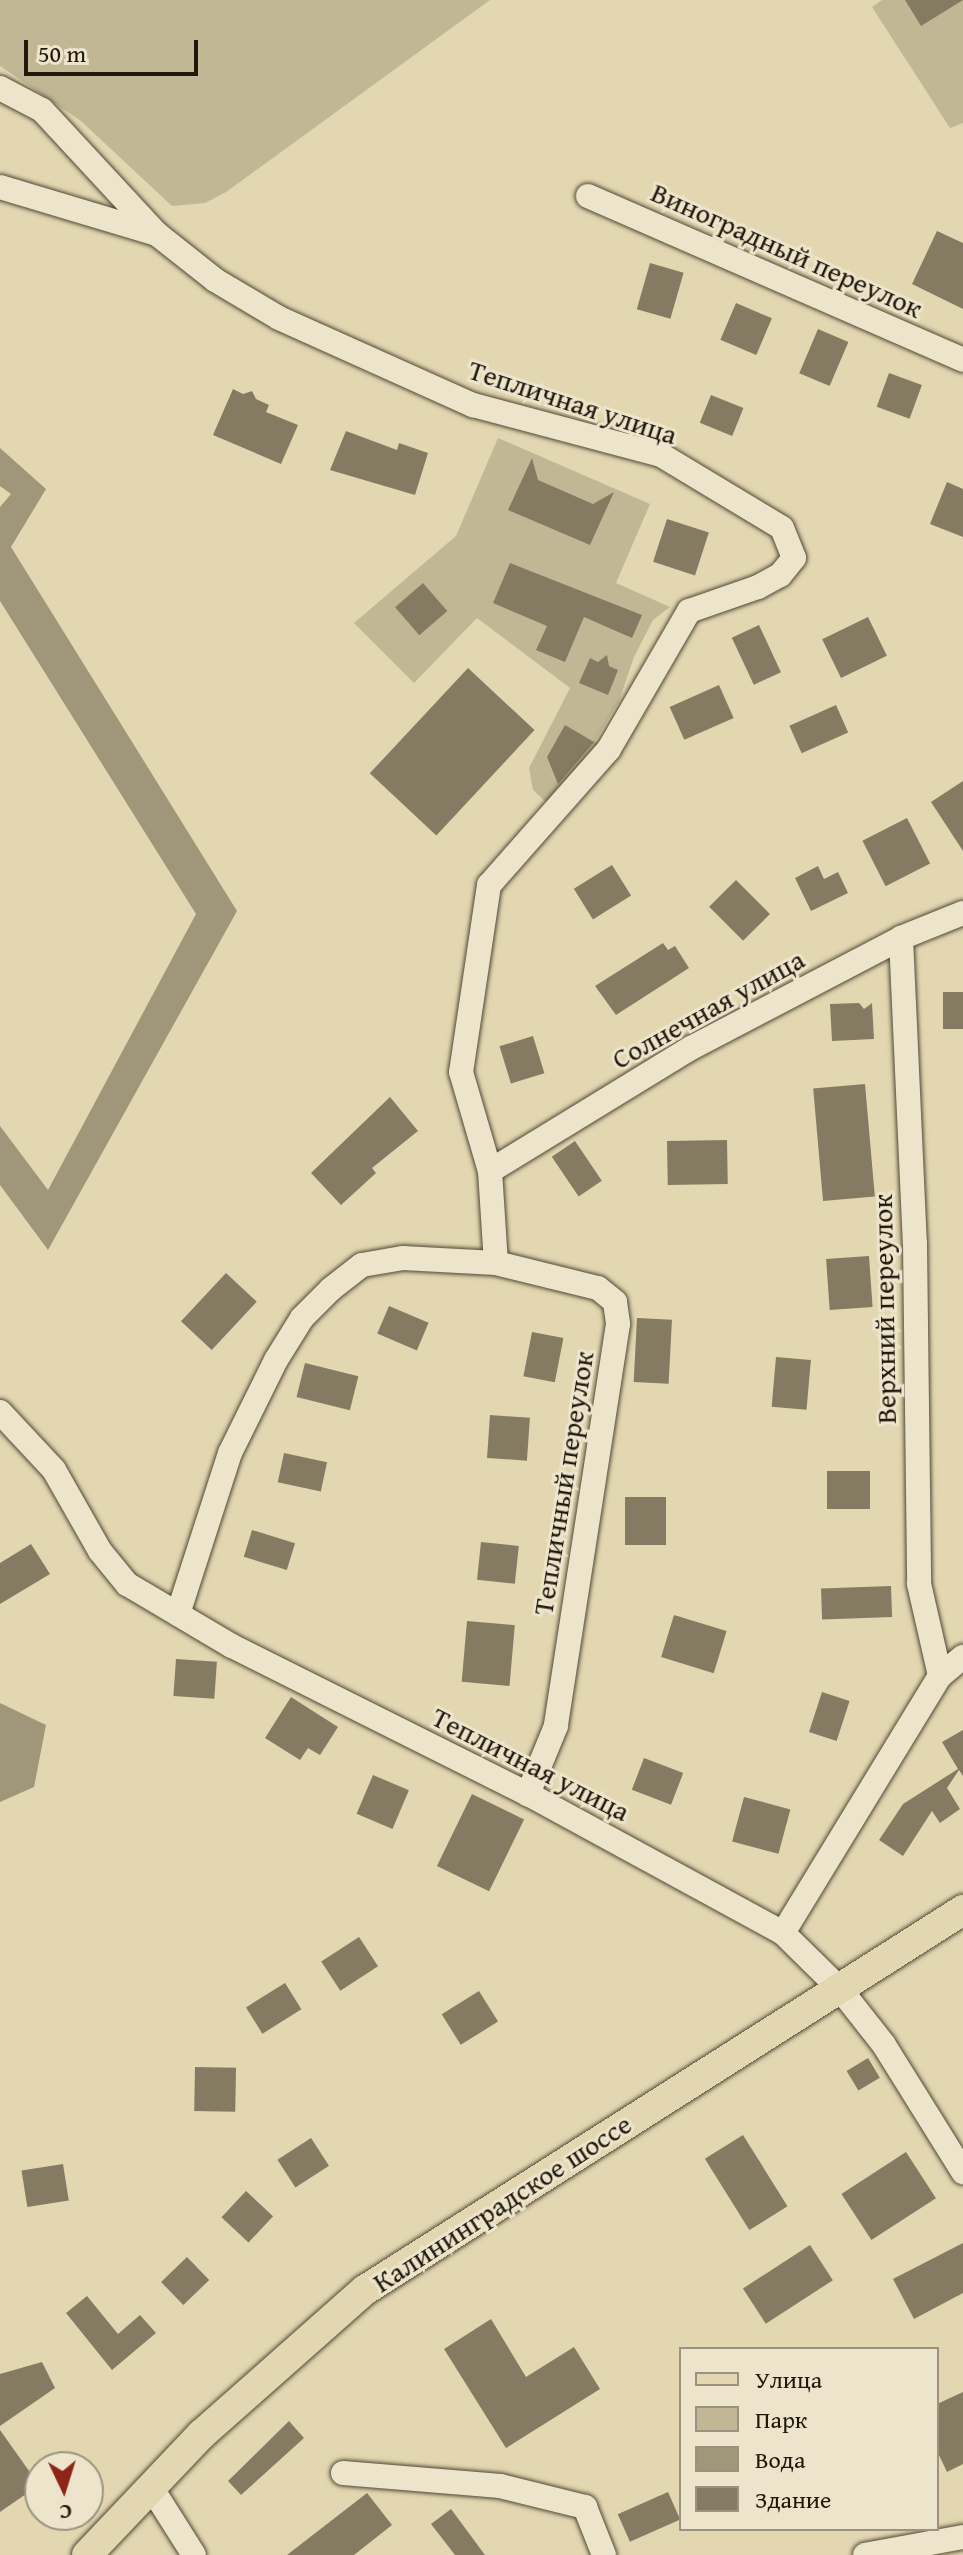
<!DOCTYPE html>
<meta charset="utf-8">
<style>
body{margin:0}
#map{position:relative;width:963px;height:2555px;overflow:hidden;background:#e2d7b1;font-family:"Gentium Book Plus",serif}
div>[style]{position:absolute}
.green>*{inset:0;background:#c1b795}
.water>*{inset:0;background:#a09679}
.building>*{inset:0;background:#857b62;transform-origin:0 0}
.roads{filter:drop-shadow(0 0 2px #514835) drop-shadow(0 0 2px #514835)}
.minor>*{height:24px;margin:-12px;padding:0 12px;transform-origin:12px;border-radius:12px;background:#ece5cc}
.major>*{height:30px;margin:-15px;padding:0 15px;transform-origin:15px;border-radius:15px;background:#e2d7b1}
span{translate:-50% -50%;white-space:nowrap;text-align:center;line-height:1.15;-webkit-text-stroke:6px #ece5cc;paint-order:stroke}
.street-label{font-size:28px;color:#21180c}
.legend{position:absolute;left:679px;top:2347px;width:260px;height:184px;box-sizing:border-box;background:#ece5cc;border:2px solid #9b937f;margin:0;padding:10px 14px;list-style:none;font-size:24px;color:#21180c}
.legend li{display:flex;align-items:center;gap:16px;height:40px}
.legend b{width:40px;border:2px solid #9b937f}
.north{position:absolute;left:24px;top:2451px;width:80px;height:80px;box-sizing:border-box;background:#ece5cc;border:2px solid #9b937f;border-radius:50%;rotate:176deg;font-size:22px;font-weight:700;line-height:32px;text-align:center;color:#21180c}
.north::after{content:'';display:block;margin:auto;width:28px;height:36px;background:#8f2418;clip-path:polygon(50% 0,100% 100%,50% 72%,0 100%)}
.scale{position:absolute;left:24px;top:40px;width:174px;height:36px;box-sizing:border-box;border:4px solid #21180c;border-top:0;padding-left:10px;font-size:24px;line-height:28px;white-space:nowrap;color:#21180c;-webkit-text-stroke:6px #ece5cc;paint-order:stroke}
</style>
<div id="map">
<div class="green">
<i style="clip-path:polygon(0 0,490px 0,226px 192px,205px 203px,172px 206px,81px 121px,0 66px)"></i>
<i style="clip-path:polygon(882px 0,963px 0,963px 123px,950px 128px,872px 7px)"></i>
<i style="clip-path:polygon(498px 438px,650px 504px,616px 583px,670px 607px,653px 620px,634px 657px,619px 701px,595px 741px,603px 750px,556px 811px,533px 790px,529px 768px,570px 688px,477px 618px,414px 683px,354px 623px,456px 536px)"></i>
</div>
<div class="water">
<i style="clip-path:polygon(0 448px,46px 489px,11px 547px,237px 911px,48px 1250px,0 1185px,0 1126px,48px 1190px,196px 914px,0 601px,0 507px,11px 494px,0 486px)"></i>
<i style="clip-path:polygon(0 1703px,46px 1725px,34px 1787px,0 1802px)"></i>
</div>
<div class="building">
<i style="clip-path:polygon(905px 0,963px 0,921px 26px)"></i>
<i style="clip-path:polygon(937px 231px,963px 243px,963px 309px,912px 284px)"></i>
<i style="left:650px;top:263px;width:35px;height:48px;rotate:16deg"></i>
<i style="left:736px;top:303px;width:39px;height:40px;rotate:23deg"></i>
<i style="left:818px;top:329px;width:33px;height:48px;rotate:23deg"></i>
<i style="left:889px;top:373px;width:35px;height:36px;rotate:20deg"></i>
<i style="clip-path:polygon(233px 389px,243px 394px,252px 391px,256px 399px,269px 405px,266px 412px,298px 425px,281px 464px,213px 435px)"></i>
<i style="left:711px;top:395px;width:35px;height:30px;rotate:22deg"></i>
<i style="clip-path:polygon(346px 431px,397px 450px,399px 443px,428px 453px,415px 495px,330px 470px)"></i>
<i style="clip-path:polygon(532px 458px,538px 480px,577px 497px,593px 504px,614px 492px,590px 545px,508px 510px)"></i>
<i style="clip-path:polygon(947px 482px,963px 489px,963px 537px,930px 524px)"></i>
<i style="left:667px;top:519px;width:44px;height:45px;rotate:18deg"></i>
<i style="clip-path:polygon(510px 563px,642px 615px,632px 638px,584px 617px,565px 662px,536px 650px,547px 626px,493px 603px)"></i>
<i style="left:423px;top:583px;width:37px;height:37px;rotate:49deg"></i>
<i style="left:868px;top:617px;width:43px;height:51px;rotate:64deg"></i>
<i style="left:759px;top:625px;width:52px;height:30px;rotate:65deg"></i>
<i style="clip-path:polygon(607px 655px,609px 666px,618px 670px,608px 695px,579px 683px,590px 658px,598px 662px)"></i>
<i style="left:468px;top:668px;width:91px;height:144px;rotate:43deg"></i>
<i style="left:719px;top:685px;width:36px;height:54px;rotate:66deg"></i>
<i style="left:836px;top:705px;width:30px;height:51px;rotate:66deg"></i>
<i style="clip-path:polygon(565px 725px,594px 742px,558px 784px,547px 757px)"></i>
<i style="clip-path:polygon(963px 781px,963px 851px,931px 802px)"></i>
<i style="left:907px;top:818px;width:51px;height:50px;rotate:63deg"></i>
<i style="left:612px;top:865px;width:36px;height:45px;rotate:58deg"></i>
<i style="clip-path:polygon(818px 866px,824px 879px,838px 872px,848px 893px,811px 911px,795px 878px)"></i>
<i style="left:736px;top:880px;width:48px;height:38px;rotate:45deg"></i>
<i style="clip-path:polygon(663px 943px,668px 950px,675px 946px,689px 968px,616px 1015px,595px 986px)"></i>
<i style="left:943px;top:992px;width:20px;height:37px"></i>
<i style="clip-path:polygon(859px 1003px,864px 1009px,872px 1003px,874px 1039px,832px 1041px,830px 1004px)"></i>
<i style="left:533px;top:1036px;width:39px;height:35px;rotate:73deg"></i>
<i style="left:865px;top:1084px;width:113px;height:52px;rotate:85deg"></i>
<i style="clip-path:polygon(390px 1097px,418px 1131px,372px 1168px,376px 1173px,341px 1205px,311px 1173px)"></i>
<i style="left:727px;top:1140px;width:44px;height:60px;rotate:89deg"></i>
<i style="left:575px;top:1141px;width:48px;height:28px;rotate:56deg"></i>
<i style="left:869px;top:1256px;width:51px;height:43px;rotate:86deg"></i>
<i style="left:226px;top:1273px;width:42px;height:66px;rotate:43deg"></i>
<i style="left:389px;top:1306px;width:43px;height:30px;rotate:23deg"></i>
<i style="left:637px;top:1318px;width:35px;height:64px;rotate:3deg"></i>
<i style="left:532px;top:1332px;width:32px;height:45px;rotate:11deg"></i>
<i style="left:776px;top:1357px;width:35px;height:50px;rotate:5deg"></i>
<i style="left:305px;top:1363px;width:55px;height:35px;rotate:14deg"></i>
<i style="left:490px;top:1415px;width:40px;height:43px;rotate:4deg"></i>
<i style="left:284px;top:1453px;width:44px;height:30px;rotate:12deg"></i>
<i style="left:827px;top:1471px;width:43px;height:38px"></i>
<i style="left:625px;top:1497px;width:41px;height:48px"></i>
<i style="left:252px;top:1530px;width:45px;height:28px;rotate:17deg"></i>
<i style="left:481px;top:1542px;width:38px;height:38px;rotate:6deg"></i>
<i style="clip-path:polygon(31px 1544px,50px 1574px,0 1604px,0 1563px)"></i>
<i style="left:891px;top:1586px;width:31px;height:70px;rotate:88deg"></i>
<i style="left:674px;top:1615px;width:55px;height:44px;rotate:17deg"></i>
<i style="left:467px;top:1621px;width:48px;height:61px;rotate:5deg"></i>
<i style="left:176px;top:1659px;width:41px;height:37px;rotate:4deg"></i>
<i style="left:822px;top:1692px;width:29px;height:42px;rotate:18deg"></i>
<i style="clip-path:polygon(291px 1697px,338px 1727px,320px 1755px,308px 1748px,300px 1760px,265px 1738px)"></i>
<i style="clip-path:polygon(963px 1730px,963px 1776px,959px 1770px,947px 1788px,960px 1809px,940px 1823px,932px 1811px,903px 1856px,879px 1840px,903px 1804px,958px 1769px,942px 1742px)"></i>
<i style="left:644px;top:1758px;width:42px;height:34px;rotate:21deg"></i>
<i style="left:373px;top:1775px;width:39px;height:42px;rotate:23deg"></i>
<i style="left:472px;top:1794px;width:58px;height:80px;rotate:26deg"></i>
<i style="left:744px;top:1797px;width:48px;height:46px;rotate:15deg"></i>
<i style="left:359px;top:1937px;width:35px;height:45px;rotate:57deg"></i>
<i style="left:285px;top:1983px;width:31px;height:46px;rotate:58deg"></i>
<i style="left:479px;top:1991px;width:36px;height:44px;rotate:58deg"></i>
<i style="left:868px;top:2058px;width:23px;height:25px;rotate:59deg"></i>
<i style="left:195px;top:2067px;width:41px;height:44px;rotate:1deg"></i>
<i style="left:743px;top:2135px;width:84px;height:45px;rotate:58deg"></i>
<i style="left:311px;top:2138px;width:33px;height:40px;rotate:57deg"></i>
<i style="left:906px;top:2152px;width:55px;height:77px;rotate:57deg"></i>
<i style="left:63px;top:2164px;width:37px;height:42px;rotate:81deg"></i>
<i style="left:246px;top:2191px;width:37px;height:36px;rotate:43deg"></i>
<i style="clip-path:polygon(963px 2243px,963px 2293px,914px 2319px,893px 2279px)"></i>
<i style="left:810px;top:2245px;width:42px;height:80px;rotate:57deg"></i>
<i style="left:187px;top:2257px;width:32px;height:36px;rotate:46deg"></i>
<i style="clip-path:polygon(87px 2296px,118px 2334px,140px 2315px,156px 2333px,112px 2370px,66px 2313px)"></i>
<i style="clip-path:polygon(491px 2319px,526px 2377px,574px 2347px,600px 2389px,506px 2448px,444px 2349px)"></i>
<i style="clip-path:polygon(42px 2362px,55px 2388px,0 2426px,0 2374px)"></i>
<i style="clip-path:polygon(963px 2392px,963px 2464px,947px 2472px,937px 2451px,937px 2404px)"></i>
<i style="clip-path:polygon(289px 2421px,304px 2438px,241px 2495px,228px 2481px)"></i>
<i style="clip-path:polygon(0 2430px,39px 2485px,0 2512px)"></i>
<i style="left:668px;top:2492px;width:30px;height:55px;rotate:66deg"></i>
<i style="clip-path:polygon(367px 2493px,392px 2525px,354px 2555px,287px 2555px)"></i>
<i style="clip-path:polygon(451px 2509px,485px 2555px,455px 2555px,431px 2524px)"></i>
</div>
<div class="roads">
<div class="minor">
<i style="left:0;top:88px;width:47px;rotate:27.6deg"></i>
<i style="left:42px;top:110px;width:169px;rotate:47.2deg"></i>
<i style="left:157px;top:234px;width:74px;rotate:38.4deg"></i>
<i style="left:215px;top:280px;width:74px;rotate:30.7deg"></i>
<i style="left:279px;top:318px;width:213px;rotate:24.2deg"></i>
<i style="left:473px;top:405px;width:195px;rotate:14.9deg"></i>
<i style="left:661px;top:455px;width:141px;rotate:31.1deg"></i>
<i style="left:782px;top:528px;width:32px;rotate:68deg"></i>
<i style="left:794px;top:558px;width:22px;rotate:129deg"></i>
<i style="left:780px;top:575px;width:25px;rotate:151deg"></i>
<i style="left:758px;top:587px;width:73px;rotate:160.8deg"></i>
<i style="left:689px;top:611px;width:160px;rotate:120.1deg"></i>
<i style="left:609px;top:749px;width:181px;rotate:131.4deg"></i>
<i style="left:489px;top:885px;width:189px;rotate:98.5deg"></i>
<i style="left:461px;top:1072px;width:103px;rotate:73.7deg"></i>
<i style="left:490px;top:1171px;width:92px;rotate:86.3deg"></i>
<i style="left:0;top:187px;width:164px;rotate:16.7deg"></i>
<i style="left:588px;top:196px;width:409px;rotate:23.6deg"></i>
<i style="left:901px;top:938px;width:305px;rotate:87.4deg"></i>
<i style="left:915px;top:1243px;width:341px;rotate:89.3deg"></i>
<i style="left:919px;top:1584px;width:94px;rotate:77.1deg"></i>
<i style="left:490px;top:1171px;width:236px;rotate:-31.5deg"></i>
<i style="left:691px;top:1048px;width:237px;rotate:-27.6deg"></i>
<i style="left:901px;top:938px;width:67px;rotate:-22deg"></i>
<i style="left:0;top:1412px;width:79px;rotate:47deg"></i>
<i style="left:54px;top:1470px;width:93px;rotate:60.4deg"></i>
<i style="left:100px;top:1551px;width:43px;rotate:50.7deg"></i>
<i style="left:127px;top:1584px;width:122px;rotate:30.6deg"></i>
<i style="left:232px;top:1646px;width:331px;rotate:26.6deg"></i>
<i style="left:528px;top:1794px;width:290px;rotate:28.6deg"></i>
<i style="left:783px;top:1933px;width:80px;rotate:44.5deg"></i>
<i style="left:840px;top:1989px;width:71px;rotate:51.8deg"></i>
<i style="left:884px;top:2045px;width:150px;rotate:58.1deg"></i>
<i style="left:178px;top:1614px;width:169px;rotate:-72.1deg"></i>
<i style="left:230px;top:1453px;width:104px;rotate:-63.7deg"></i>
<i style="left:276px;top:1360px;width:49px;rotate:-58.2deg"></i>
<i style="left:302px;top:1318px;width:41px;rotate:-45deg"></i>
<i style="left:331px;top:1289px;width:39px;rotate:-38deg"></i>
<i style="left:362px;top:1265px;width:42px;rotate:-9.7deg"></i>
<i style="left:403px;top:1258px;width:93px;rotate:3.1deg"></i>
<i style="left:496px;top:1263px;width:105px;rotate:13.8deg"></i>
<i style="left:598px;top:1288px;width:22px;rotate:39deg"></i>
<i style="left:615px;top:1302px;width:22px;rotate:82deg"></i>
<i style="left:618px;top:1324px;width:407px;rotate:98.8deg"></i>
<i style="left:556px;top:1726px;width:74px;rotate:112.4deg"></i>
<i style="left:783px;top:1933px;width:301px;rotate:-58.6deg"></i>
<i style="left:940px;top:1676px;width:30px;rotate:-40deg"></i>
<i style="left:343px;top:2473px;width:158px;rotate:4.7deg"></i>
<i style="left:500px;top:2486px;width:88px;rotate:13.9deg"></i>
<i style="left:585px;top:2507px;width:52px;rotate:68.4deg"></i>
<i style="left:151px;top:2487px;width:80px;rotate:57.7deg"></i>
<i style="left:865px;top:2555px;width:100px;rotate:-10.4deg"></i>
</div>
<div class="major">
<i style="left:87px;top:2555px;width:167px;rotate:-46.5deg"></i>
<i style="left:202px;top:2434px;width:217px;rotate:-41.5deg"></i>
<i style="left:365px;top:2290px;width:709px;rotate:-32.43deg"></i>
</div>
</div>
<div class="street-label">
<span style="left:787px;top:250px;rotate:24deg">Виноградный переулок</span>
<span style="left:573px;top:402px;rotate:18deg">Тепличная улица</span>
<span style="left:708px;top:1009px;rotate:-29deg">Солнечная улица</span>
<span style="left:884px;top:1309px;rotate:-91deg">Верхний переулок</span>
<span style="left:563px;top:1483px;rotate:-81deg">Тепличный переулок</span>
<span style="left:531px;top:1764px;rotate:27deg">Тепличная улица</span>
<span style="left:502px;top:2203px;rotate:-33deg">Калининградское шоссе</span>
</div>
<ul class="legend">
<li><b style="height:10px;background:#e2d7b1"></b>Улица</li>
<li><b style="height:22px;background:#c1b795"></b>Парк</li>
<li><b style="height:22px;background:#a09679"></b>Вода</li>
<li><b style="height:22px;background:#857b62"></b>Здание</li>
</ul>
<div class="north">С</div>
<div class="scale">50 m</div>
</div>
